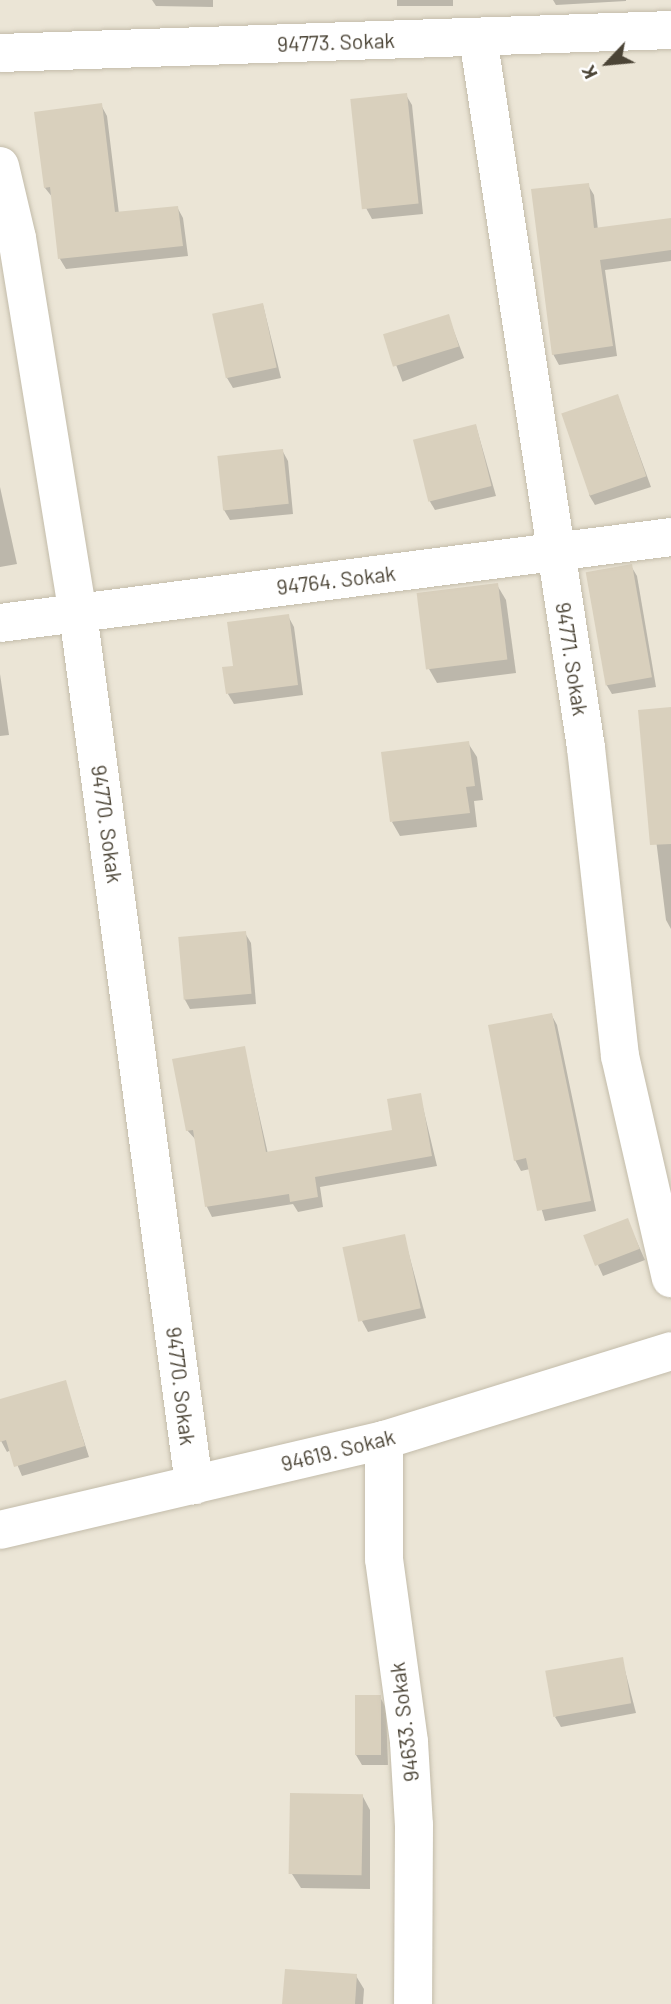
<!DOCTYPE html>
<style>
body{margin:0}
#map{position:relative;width:671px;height:2004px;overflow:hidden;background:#f6f3e9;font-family:Barlow,sans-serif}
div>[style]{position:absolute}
.residential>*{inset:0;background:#ebe5d6;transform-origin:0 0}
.shadow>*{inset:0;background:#0003;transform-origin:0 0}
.building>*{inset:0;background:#d9d0bd;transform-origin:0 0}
.roads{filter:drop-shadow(0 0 2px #c3bcaa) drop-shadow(0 0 2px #c3bcaa)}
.minor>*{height:38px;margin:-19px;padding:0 19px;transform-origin:19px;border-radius:19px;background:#fff}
span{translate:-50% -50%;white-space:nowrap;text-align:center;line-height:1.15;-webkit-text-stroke:6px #fff;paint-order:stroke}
.street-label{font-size:21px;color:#4b4436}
.north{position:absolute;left:573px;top:28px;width:70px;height:70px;-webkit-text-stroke:5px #fff;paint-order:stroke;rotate:244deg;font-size:19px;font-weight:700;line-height:28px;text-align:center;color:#4b4436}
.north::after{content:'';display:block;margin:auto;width:24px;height:32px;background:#4b4436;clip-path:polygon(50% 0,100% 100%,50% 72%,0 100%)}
</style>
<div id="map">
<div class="residential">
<i style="left:0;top:0;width:671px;height:2004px"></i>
</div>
<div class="shadow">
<i style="clip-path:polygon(152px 0,213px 0,213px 7px,156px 6px)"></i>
<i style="left:397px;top:0;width:56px;height:6px"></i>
<i style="clip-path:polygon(553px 0,626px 0,626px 1px,556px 5px)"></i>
<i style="clip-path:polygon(406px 95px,412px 105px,423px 214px,372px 219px,366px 208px)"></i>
<i style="clip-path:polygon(101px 105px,107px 116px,119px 214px,177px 207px,183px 218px,188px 256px,66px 269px,60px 259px,53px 198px,45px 188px)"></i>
<i style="clip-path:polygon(588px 185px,594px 195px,598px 230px,671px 220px,671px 261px,605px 270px,617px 356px,559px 365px,553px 354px)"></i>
<i style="clip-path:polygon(263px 305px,281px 378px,233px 388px,227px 378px)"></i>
<i style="left:448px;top:316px;width:45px;height:66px;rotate:69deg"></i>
<i style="clip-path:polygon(618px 396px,651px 487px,595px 505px,589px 495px)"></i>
<i style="clip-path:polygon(476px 426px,496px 496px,435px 510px,429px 500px)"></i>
<i style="clip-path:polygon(282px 450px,288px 461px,293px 514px,230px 520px,224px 510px)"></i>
<i style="clip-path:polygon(0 487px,17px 564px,0 567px)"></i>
<i style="clip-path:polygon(631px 566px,637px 576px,656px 687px,612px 694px,606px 684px)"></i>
<i style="clip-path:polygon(497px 585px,506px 600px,516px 673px,437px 683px,429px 669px)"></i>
<i style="clip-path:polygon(288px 616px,294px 627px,303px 695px,234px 704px,228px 694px,235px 667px)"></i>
<i style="clip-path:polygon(0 674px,9px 735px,0 736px)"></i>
<i style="clip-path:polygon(671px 708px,671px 929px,666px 920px,640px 711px)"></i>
<i style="clip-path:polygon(468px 743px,477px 757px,483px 800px,474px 801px,477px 827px,400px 836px,392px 822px)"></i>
<i style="clip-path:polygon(245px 933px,251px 943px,256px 1004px,190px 1009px,184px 998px)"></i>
<i style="clip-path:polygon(551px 1014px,557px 1025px,596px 1211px,545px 1221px,530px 1169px,521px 1171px,515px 1160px)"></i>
<i style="clip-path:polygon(244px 1048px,268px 1154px,394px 1132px,420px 1095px,437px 1166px,320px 1187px,323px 1207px,298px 1212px,293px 1204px,212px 1217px,207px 1207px,196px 1140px,187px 1130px)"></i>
<i style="clip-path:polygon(627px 1220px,645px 1260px,603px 1276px,598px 1265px)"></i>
<i style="clip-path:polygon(404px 1236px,426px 1318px,368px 1332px,362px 1321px)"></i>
<i style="clip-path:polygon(65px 1382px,89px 1457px,22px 1476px,11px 1450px,7px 1452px,0 1439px,0 1401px)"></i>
<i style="clip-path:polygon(622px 1659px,636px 1713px,561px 1727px,555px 1717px)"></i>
<i style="clip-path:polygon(380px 1697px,386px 1708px,388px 1765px,362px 1765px,356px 1755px)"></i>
<i style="clip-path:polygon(362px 1795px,370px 1810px,370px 1889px,301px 1888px,292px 1874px)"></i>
<i style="clip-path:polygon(356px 1976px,364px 1989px,363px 2004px,284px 2004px)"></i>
</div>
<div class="building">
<i style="left:407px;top:93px;width:111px;height:57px;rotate:84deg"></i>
<i style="clip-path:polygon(102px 103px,115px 212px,178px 206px,183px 246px,58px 259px,50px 187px,44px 188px,34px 112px)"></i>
<i style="clip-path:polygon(589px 183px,594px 228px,671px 218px,671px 250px,600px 260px,613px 346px,552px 355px,531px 189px)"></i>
<i style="left:263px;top:303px;width:66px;height:52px;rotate:78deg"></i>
<i style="left:449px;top:314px;width:34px;height:69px;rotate:73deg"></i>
<i style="left:618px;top:394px;width:87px;height:60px;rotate:71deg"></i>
<i style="left:476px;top:424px;width:64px;height:65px;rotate:76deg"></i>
<i style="left:283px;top:449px;width:55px;height:66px;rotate:84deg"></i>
<i style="left:632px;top:564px;width:115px;height:47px;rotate:80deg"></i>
<i style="left:498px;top:583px;width:77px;height:82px;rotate:83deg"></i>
<i style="clip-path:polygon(289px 614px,298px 685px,226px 694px,222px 667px,233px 666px,227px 622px)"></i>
<i style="clip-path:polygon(671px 707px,671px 844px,650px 845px,638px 710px)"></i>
<i style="clip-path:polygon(469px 741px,475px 786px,466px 787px,470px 813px,390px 822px,381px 752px)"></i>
<i style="left:246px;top:931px;width:63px;height:68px;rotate:85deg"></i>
<i style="clip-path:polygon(552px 1013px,591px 1201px,537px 1211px,526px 1158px,514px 1161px,488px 1025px)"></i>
<i style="clip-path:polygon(245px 1046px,266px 1152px,392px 1130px,387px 1099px,421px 1093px,432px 1156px,315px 1177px,318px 1197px,290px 1202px,289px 1194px,205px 1207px,193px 1130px,186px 1131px,172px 1059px)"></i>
<i style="left:628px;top:1218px;width:33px;height:48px;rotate:69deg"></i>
<i style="left:405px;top:1234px;width:76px;height:64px;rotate:78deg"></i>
<i style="clip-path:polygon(66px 1380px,85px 1446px,14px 1467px,6px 1440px,0 1442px,0 1399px)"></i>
<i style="left:623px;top:1657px;width:47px;height:79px;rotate:80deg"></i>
<i style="left:355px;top:1695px;width:26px;height:60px"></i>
<i style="left:290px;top:1793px;width:73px;height:81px;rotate:1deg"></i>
<i style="clip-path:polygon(285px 1969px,357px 1974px,355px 2004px,282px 2004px)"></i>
</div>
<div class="roads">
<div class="minor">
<i style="left:478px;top:37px;width:719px;rotate:81.36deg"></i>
<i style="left:586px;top:748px;width:310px;rotate:83.7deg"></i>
<i style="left:620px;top:1056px;width:228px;rotate:77.1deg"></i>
<i style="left:0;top:53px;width:671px;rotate:-1.96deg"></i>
<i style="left:0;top:166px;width:74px;rotate:76.7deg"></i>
<i style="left:17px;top:238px;width:380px;rotate:80.8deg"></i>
<i style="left:78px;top:613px;width:880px;rotate:82.42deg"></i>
<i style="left:0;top:623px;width:676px;rotate:-7.3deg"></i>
<i style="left:384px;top:1440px;width:119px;rotate:90deg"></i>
<i style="left:384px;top:1559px;width:185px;rotate:82.2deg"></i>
<i style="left:409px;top:1742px;width:83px;rotate:86.6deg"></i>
<i style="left:414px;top:1825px;width:179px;rotate:90.3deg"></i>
<i style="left:0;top:1530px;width:394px;rotate:-13.2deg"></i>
<i style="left:384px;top:1440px;width:300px;rotate:-17.2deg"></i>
</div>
</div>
<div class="street-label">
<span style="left:336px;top:42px;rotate:-2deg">94773. Sokak</span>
<span style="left:336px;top:580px;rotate:-7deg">94764. Sokak</span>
<span style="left:572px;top:659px;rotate:81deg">94771. Sokak</span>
<span style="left:107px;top:824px;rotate:82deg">94770. Sokak</span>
<span style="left:181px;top:1386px;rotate:83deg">94770. Sokak</span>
<span style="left:338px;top:1450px;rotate:-14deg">94619. Sokak</span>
<span style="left:404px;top:1722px;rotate:-97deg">94633. Sokak</span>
</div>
<div class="north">K</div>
</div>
